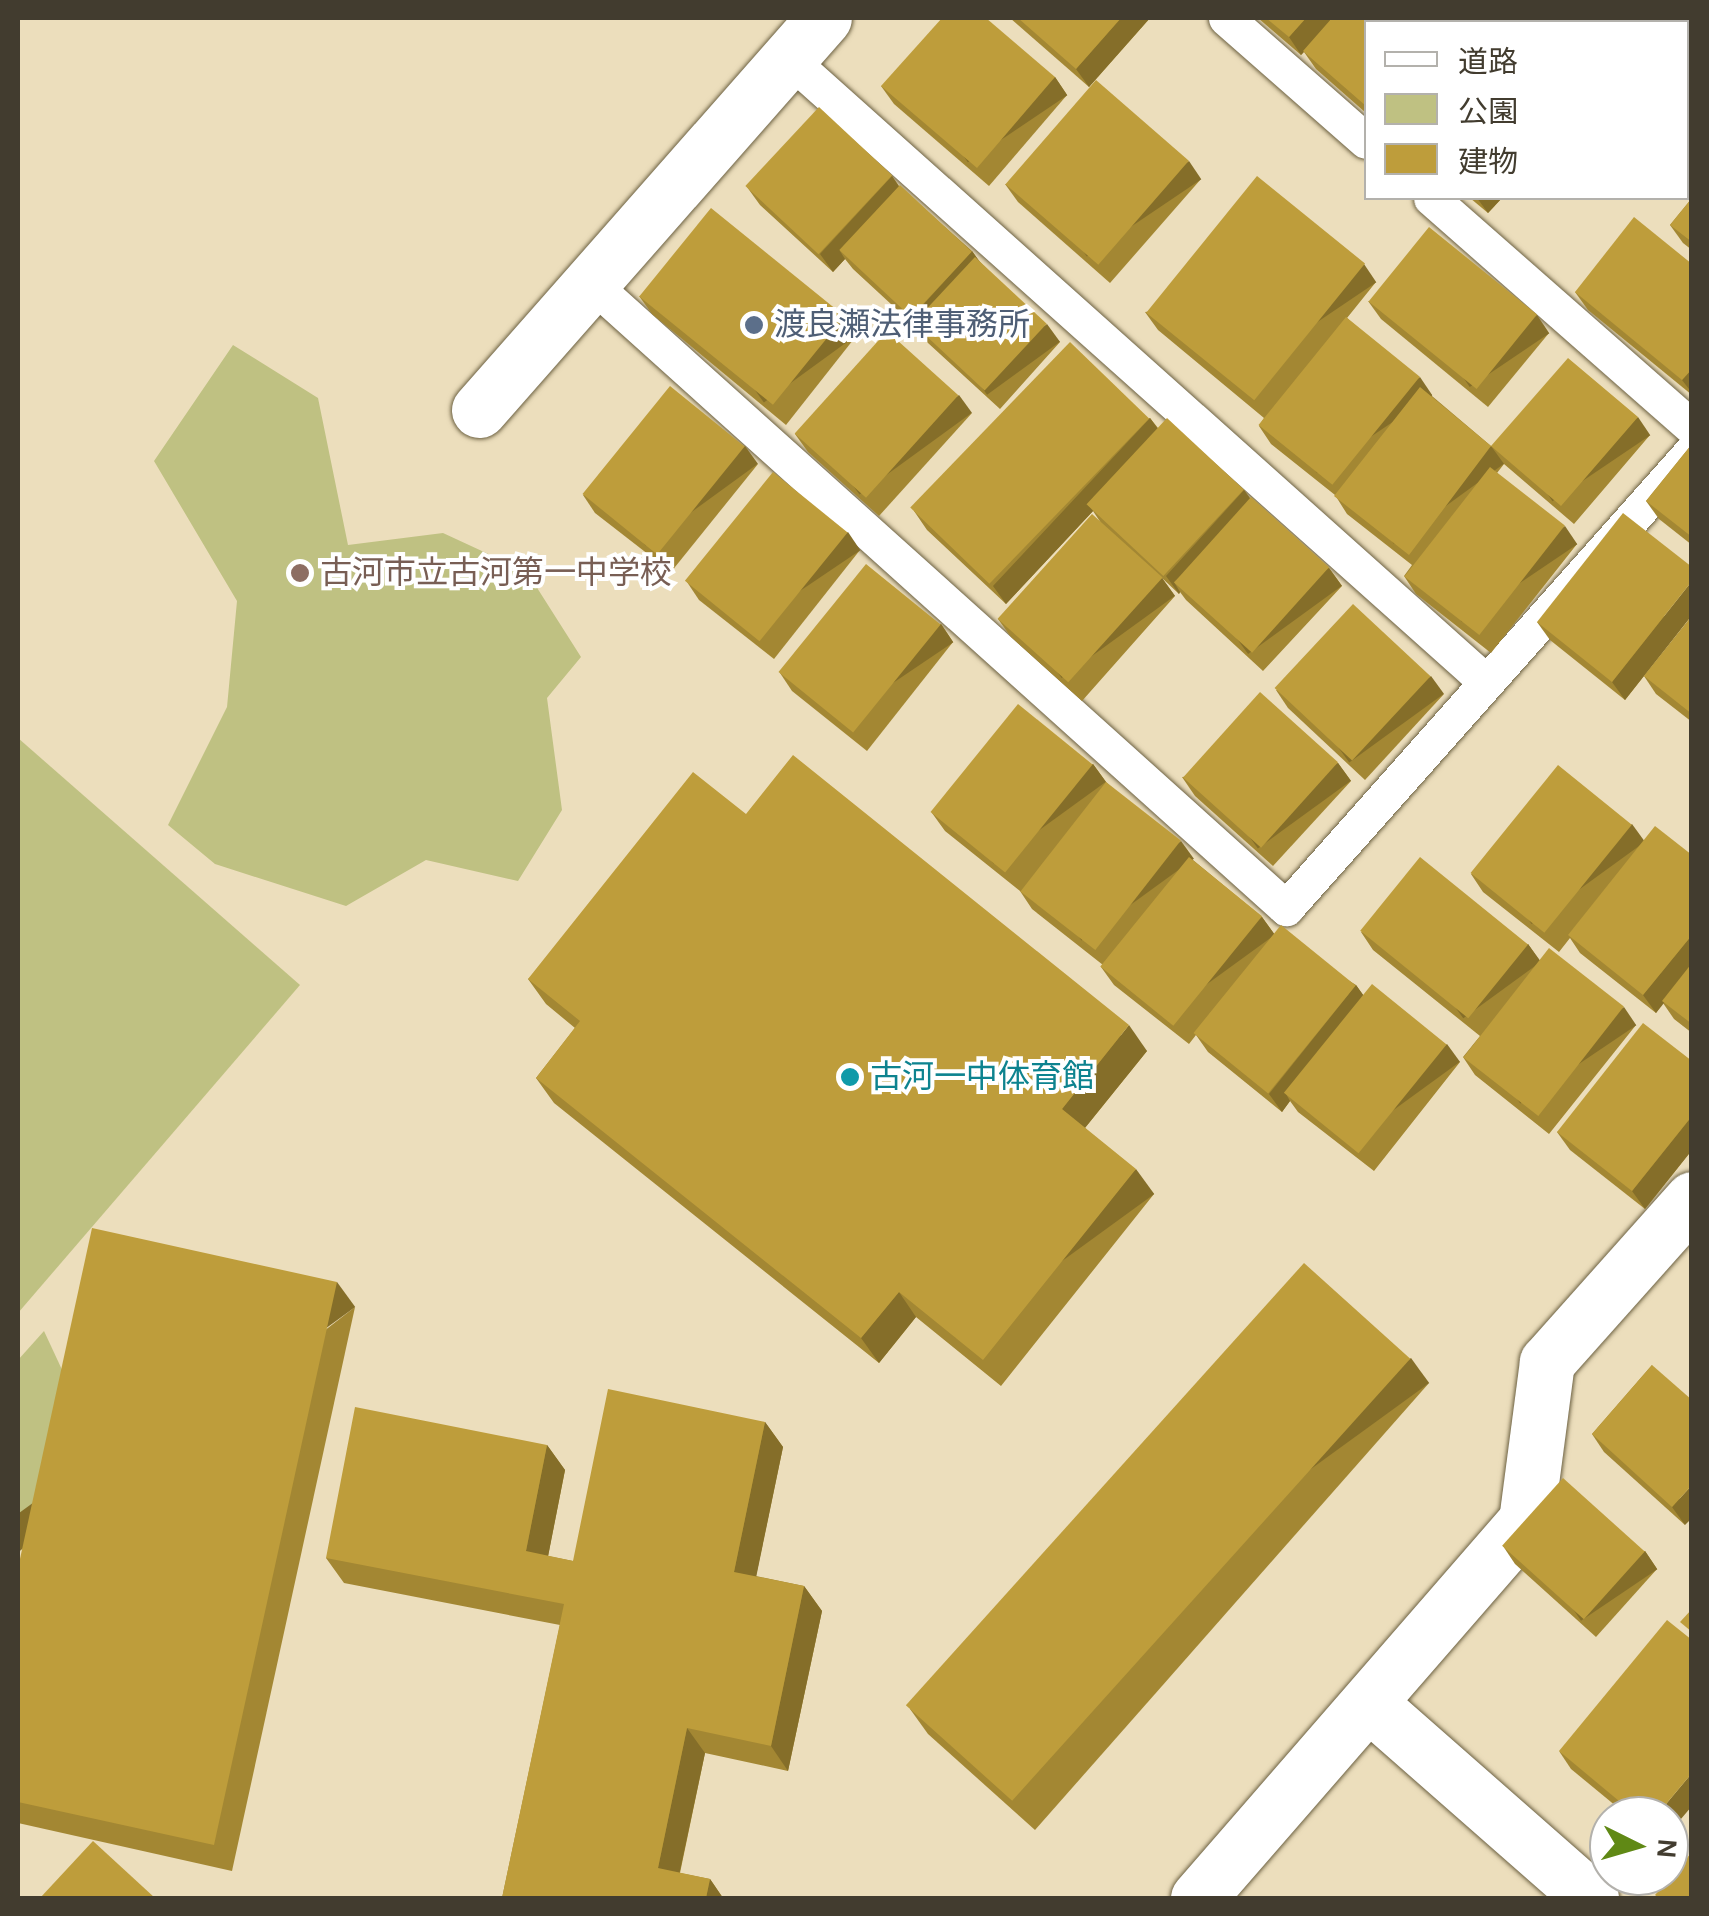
<!DOCTYPE html>
<meta charset="utf-8">
<style>
body{margin:0}
#map{position:relative;width:1709px;height:1916px;overflow:hidden;background:#ecdebc;font-family:Karla,"Noto Sans JP",sans-serif}
div>[style]{position:absolute}
.green>*{inset:0;background:#bfc182}
.roads{filter:drop-shadow(0 0 2px #6c6142) drop-shadow(0 0 2px #6c6142)}
.service>*{height:35px;margin:-17.5px;padding:0 17.5px;transform-origin:17.5px;border-radius:17.5px;background:#fff}
.minor>*{height:55px;margin:-27.5px;padding:0 27.5px;transform-origin:27.5px;border-radius:27.5px;background:#fff}
.wall>*{inset:0;background:#a38733}
.shaded-wall>*{inset:0;background:#856e29;transform-origin:0 0}
.building>*{inset:0;background:#be9d3b;transform-origin:0 0}
.dots>*{width:28px;height:28px;translate:-50% -50%;box-sizing:border-box;border:5px solid #fff;border-radius:50%}
span{translate:-50% -50%;white-space:nowrap;text-align:center;line-height:1.15;-webkit-text-stroke:8px #fff;paint-order:stroke}
.service-label{font-size:32px;color:#4e5e75}
.left{translate:0 -50%;text-align:left}
.education-label{font-size:32px;color:#785e54}
.culture-label{font-size:32px;color:#0d838f}
.frame{position:absolute;inset:0;border:20px solid #423c2f;pointer-events:none}
.legend{position:absolute;left:1364px;top:20px;width:325px;height:180px;box-sizing:border-box;background:#fff;border:2px solid #b3b1ac;margin:0;padding:12px 18px;list-style:none;font-size:30px;color:#423c2f}
.legend li{display:flex;align-items:center;gap:20px;height:50px}
.legend b{width:50px;border:2px solid #b3b1ac}
.north{position:absolute;left:1589px;top:1796px;width:100px;height:100px;box-sizing:border-box;background:#fff;border:2px solid #b3b1ac;border-radius:50%;rotate:95deg;font-size:28px;font-weight:700;line-height:40px;text-align:center;color:#423c2f}
.north::after{content:'';display:block;margin:auto;width:35px;height:45px;background:#608915;clip-path:polygon(50% 0,100% 100%,50% 72%,0 100%)}
</style>
<div id="map">
<div class="green">
<i style="clip-path:polygon(233px 345px,318px 398px,348px 545px,443px 533px,527px 572px,581px 657px,547px 698px,562px 810px,518px 881px,426px 860px,346px 906px,215px 864px,168px 825px,227px 707px,237px 601px,154px 461px)"></i>
<i style="clip-path:polygon(18px 738px,300px 985px,18px 1313px)"></i>
<i style="clip-path:polygon(44px 1331px,77px 1402px,18px 1557px,18px 1360px)"></i>
</div>
<div class="roads">
<div class="service">
<i style="left:1226px;top:18px;width:186px;rotate:41.3deg"></i>
<i style="left:788px;top:58px;width:935px;rotate:41.79deg"></i>
<i style="left:1431px;top:198px;width:347px;rotate:41.3deg"></i>
<i style="left:591px;top:283px;width:935px;rotate:41.96deg"></i>
<i style="left:1286px;top:908px;width:611px;rotate:-48.38deg"></i>
</div>
<div class="minor">
<i style="left:479px;top:410px;width:522px;rotate:-48.65deg"></i>
<i style="left:1371px;top:1705px;width:293px;rotate:41.3deg"></i>
<i style="left:1198px;top:1898px;width:500px;rotate:-49deg"></i>
<i style="left:1526px;top:1521px;width:160px;rotate:-82.5deg"></i>
<i style="left:1547px;top:1362px;width:218px;rotate:-48.3deg"></i>
</div>
</div>
<div class="wall">
<i style="clip-path:polygon(1010px 18px,1150px 18px,1089px 87px)"></i>
<i style="clip-path:polygon(1258px 18px,1418px 18px,1366px 22px,1366px 113px,1316px 69px,1304px 52px,1301px 55px)"></i>
<i style="clip-path:polygon(1055px 77px,1067px 95px,989px 186px,894px 104px,881px 86px)"></i>
<i style="clip-path:polygon(892px 176px,899px 186px,972px 251px,979px 261px,1060px 342px,1000px 409px,928px 343px,918px 329px,853px 269px,845px 259px,833px 272px,760px 205px,747px 187px)"></i>
<i style="clip-path:polygon(1201px 179px,1110px 283px,1018px 202px,1005px 184px)"></i>
<i style="clip-path:polygon(1470px 198px,1502px 198px,1488px 213px)"></i>
<i style="clip-path:polygon(1692px 198px,1692px 250px,1683px 243px,1670px 225px)"></i>
<i style="clip-path:polygon(1692px 264px,1692px 395px,1588px 310px,1575px 292px)"></i>
<i style="clip-path:polygon(1376px 282px,1347px 318px,1432px 395px,1432px 396px,1491px 446px,1650px 435px,1574px 524px,1504px 464px,1497px 473px,1577px 544px,1491px 653px,1416px 594px,1404px 576px,1412px 565px,1347px 514px,1335px 495px,1271px 444px,1259px 426px,1264px 418px,1158px 330px,1145px 312px)"></i>
<i style="clip-path:polygon(639px 296px,857px 335px,786px 425px,652px 314px)"></i>
<i style="clip-path:polygon(1368px 301px,1549px 333px,1488px 407px,1381px 319px)"></i>
<i style="clip-path:polygon(972px 413px,879px 516px,808px 452px,795px 434px)"></i>
<i style="clip-path:polygon(1150px 418px,1158px 428px,1244px 490px,1250px 498px,1329px 568px,1342px 586px,1263px 671px,1186px 600px,1180px 592px,1179px 594px,1162px 578px,1175px 596px,1082px 701px,1011px 637px,998px 619px,1101px 523px,1093px 511px,1006px 604px,927px 530px,914px 511px)"></i>
<i style="clip-path:polygon(1692px 444px,1692px 545px,1659px 519px,1646px 501px)"></i>
<i style="clip-path:polygon(758px 464px,671px 572px,595px 513px,583px 495px)"></i>
<i style="clip-path:polygon(860px 550px,774px 659px,699px 600px,687px 582px)"></i>
<i style="clip-path:polygon(1692px 615px,1625px 700px,1550px 640px,1537px 622px)"></i>
<i style="clip-path:polygon(1692px 616px,1692px 722px,1656px 694px,1644px 676px)"></i>
<i style="clip-path:polygon(941px 624px,953px 642px,867px 751px,792px 691px,780px 673px)"></i>
<i style="clip-path:polygon(1276px 690px,1444px 694px,1365px 780px,1288px 708px)"></i>
<i style="clip-path:polygon(1338px 763px,1351px 781px,1273px 866px,1195px 796px,1182px 777px)"></i>
<i style="clip-path:polygon(1093px 764px,1106px 782px,1193px 860px,1262px 917px,1274px 934px,1356px 985px,1363px 995px,1460px 1062px,1374px 1171px,1298px 1112px,1290px 1101px,1282px 1112px,1208px 1052px,1196px 1035px,1189px 1044px,1114px 985px,1101px 967px,1103px 965px,1032px 909px,1020px 891px,945px 831px,932px 813px)"></i>
<i style="clip-path:polygon(746px 814px,1147px 1051px,1085px 1128px,1154px 1194px,1001px 1386px,916px 1317px,879px 1363px,554px 1103px,536px 1078px,575px 1028px,546px 1004px,528px 979px)"></i>
<i style="clip-path:polygon(1644px 841px,1692px 855px,1692px 1033px,1674px 1019px,1663px 1003px,1656px 1013px,1580px 953px,1570px 938px,1559px 952px,1483px 892px,1471px 874px)"></i>
<i style="clip-path:polygon(1361px 932px,1528px 944px,1539px 960px,1636px 1025px,1549px 1134px,1475px 1075px,1463px 1057px,1480px 1036px,1373px 950px)"></i>
<i style="clip-path:polygon(1692px 1061px,1692px 1150px,1645px 1209px,1570px 1150px,1557px 1132px)"></i>
<i style="clip-path:polygon(355px 1307px,232px 1871px,18px 1823px,18px 1568px)"></i>
<i style="clip-path:polygon(1652px 1365px,1685px 1525px,1604px 1452px,1592px 1434px)"></i>
<i style="clip-path:polygon(1429px 1383px,1035px 1830px,928px 1734px,910px 1709px)"></i>
<i style="clip-path:polygon(765px 1422px,783px 1447px,756px 1576px,804px 1586px,822px 1611px,788px 1771px,705px 1753px,680px 1873px,710px 1879px,723px 1898px,502px 1898px,560px 1625px,344px 1583px,326px 1558px,547px 1445px,565px 1470px,548px 1556px,573px 1561px)"></i>
<i style="clip-path:polygon(1503px 1546px,1645px 1551px,1657px 1569px,1596px 1637px,1515px 1564px)"></i>
<i style="clip-path:polygon(1559px 1751px,1669px 1816px,1628px 1816px,1571px 1769px)"></i>
</div>
<div class="shaded-wall">
<i style="clip-path:polygon(1121px 18px,1150px 18px,1089px 87px,1076px 69px)"></i>
<i style="clip-path:polygon(1306px 18px,1334px 18px,1301px 55px,1289px 37px)"></i>
<i style="clip-path:polygon(1433px 18px,1456px 18px,1452px 22px,1437px 22px)"></i>
<i style="clip-path:polygon(1635px 18px,1648px 18px,1652px 22px,1630px 22px)"></i>
<i style="left:1055px;top:77px;width:22px;height:120px;rotate:56deg"></i>
<i style="left:1189px;top:161px;width:22px;height:138px;rotate:56deg"></i>
<i style="clip-path:polygon(892px 176px,904px 194px,840px 251px,845px 259px,833px 272px,820px 254px)"></i>
<i style="clip-path:polygon(1477px 198px,1502px 198px,1488px 213px)"></i>
<i style="clip-path:polygon(972px 251px,985px 269px,921px 330px,912px 317px)"></i>
<i style="left:1364px;top:264px;width:22px;height:176px;rotate:56deg"></i>
<i style="left:1537px;top:315px;width:22px;height:96px;rotate:56deg"></i>
<i style="left:844px;top:317px;width:22px;height:115px;rotate:54deg"></i>
<i style="left:1047px;top:324px;width:22px;height:90px;rotate:54deg"></i>
<i style="clip-path:polygon(1692px 369px,1692px 393px,1682px 380px)"></i>
<i style="left:1420px;top:377px;width:22px;height:139px;rotate:56deg"></i>
<i style="left:959px;top:395px;width:22px;height:139px;rotate:54deg"></i>
<i style="left:1638px;top:417px;width:22px;height:118px;rotate:56deg"></i>
<i style="clip-path:polygon(1150px 418px,1163px 436px,1088px 505px,1093px 511px,1006px 604px,993px 586px)"></i>
<i style="left:745px;top:446px;width:22px;height:139px;rotate:54deg"></i>
<i style="left:1491px;top:446px;width:22px;height:136px;rotate:54deg"></i>
<i style="clip-path:polygon(1244px 490px,1257px 508px,1174px 582px,1180px 592px,1179px 594px,1166px 576px)"></i>
<i style="left:1565px;top:526px;width:22px;height:139px;rotate:56deg"></i>
<i style="left:848px;top:532px;width:22px;height:139px;rotate:56deg"></i>
<i style="left:1329px;top:568px;width:22px;height:116px;rotate:54deg"></i>
<i style="left:1162px;top:578px;width:22px;height:140px;rotate:54deg"></i>
<i style="clip-path:polygon(1692px 581px,1692px 615px,1625px 700px,1612px 682px)"></i>
<i style="left:941px;top:624px;width:22px;height:139px;rotate:56deg"></i>
<i style="left:1431px;top:676px;width:22px;height:117px;rotate:54deg"></i>
<i style="left:1338px;top:763px;width:22px;height:115px;rotate:54deg"></i>
<i style="left:1093px;top:764px;width:22px;height:139px;rotate:54deg"></i>
<i style="left:1632px;top:824px;width:22px;height:140px;rotate:54deg"></i>
<i style="left:1181px;top:841px;width:22px;height:139px;rotate:54deg"></i>
<i style="left:1262px;top:917px;width:22px;height:139px;rotate:54deg"></i>
<i style="clip-path:polygon(1692px 935px,1692px 968px,1656px 1013px,1643px 995px)"></i>
<i style="left:1528px;top:944px;width:22px;height:96px;rotate:54deg"></i>
<i style="clip-path:polygon(1356px 985px,1369px 1003px,1286px 1094px,1290px 1101px,1282px 1112px,1269px 1094px)"></i>
<i style="left:1624px;top:1007px;width:22px;height:140px;rotate:56deg"></i>
<i style="clip-path:polygon(1129px 1025px,1147px 1051px,1080px 1134px,1062px 1109px)"></i>
<i style="left:1447px;top:1044px;width:22px;height:139px;rotate:54deg"></i>
<i style="clip-path:polygon(1692px 1116px,1692px 1150px,1645px 1209px,1632px 1191px)"></i>
<i style="left:1136px;top:1169px;width:31px;height:245px;rotate:54deg"></i>
<i style="left:337px;top:1282px;width:31px;height:576px;rotate:54deg"></i>
<i style="clip-path:polygon(899px 1292px,916px 1317px,879px 1363px,861px 1338px)"></i>
<i style="left:1411px;top:1358px;width:31px;height:595px;rotate:54deg"></i>
<i style="clip-path:polygon(765px 1422px,783px 1447px,752px 1597px,734px 1572px)"></i>
<i style="clip-path:polygon(547px 1445px,565px 1470px,544px 1577px,526px 1551px)"></i>
<i style="clip-path:polygon(1692px 1485px,1692px 1518px,1685px 1525px,1672px 1507px)"></i>
<i style="left:1645px;top:1551px;width:22px;height:92px;rotate:56deg"></i>
<i style="clip-path:polygon(804px 1586px,822px 1611px,788px 1771px,771px 1746px)"></i>
<i style="clip-path:polygon(687px 1728px,705px 1753px,675px 1894px,658px 1868px)"></i>
<i style="clip-path:polygon(1692px 1773px,1692px 1806px,1669px 1833px,1669px 1816px,1656px 1816px)"></i>
<i style="clip-path:polygon(710px 1879px,723px 1898px,706px 1898px)"></i>
</div>
<div class="building">
<i style="clip-path:polygon(942px 18px,986px 18px,1055px 77px,977px 168px,881px 86px)"></i>
<i style="clip-path:polygon(1018px 18px,1121px 18px,1076px 69px)"></i>
<i style="clip-path:polygon(1266px 18px,1306px 18px,1289px 37px)"></i>
<i style="clip-path:polygon(1332px 18px,1418px 18px,1424px 22px,1366px 22px,1366px 106px,1303px 51px)"></i>
<i style="left:1506px;top:18px;width:129px;height:6px"></i>
<i style="left:1096px;top:80px;width:123px;height:138px;rotate:41deg"></i>
<i style="left:819px;top:107px;width:100px;height:108px;rotate:43deg"></i>
<i style="left:1257px;top:176px;width:139px;height:176px;rotate:39deg"></i>
<i style="left:900px;top:185px;width:98px;height:89px;rotate:43deg"></i>
<i style="clip-path:polygon(1692px 198px,1692px 242px,1670px 225px)"></i>
<i style="left:711px;top:208px;width:172px;height:114px;rotate:39deg"></i>
<i style="clip-path:polygon(1634px 217px,1692px 264px,1692px 369px,1682px 380px,1575px 292px)"></i>
<i style="left:1429px;top:227px;width:139px;height:96px;rotate:39deg"></i>
<i style="left:975px;top:257px;width:98px;height:91px;rotate:43deg"></i>
<i style="left:1346px;top:317px;width:95px;height:139px;rotate:39deg"></i>
<i style="left:887px;top:331px;width:96px;height:138px;rotate:42deg"></i>
<i style="left:1070px;top:342px;width:110px;height:230px;rotate:44deg"></i>
<i style="clip-path:polygon(1568px 358px,1638px 417px,1561px 506px,1491px 446px,1409px 555px,1334px 496px,1420px 387px,1491px 446px)"></i>
<i style="left:670px;top:386px;width:96px;height:139px;rotate:39deg"></i>
<i style="left:1167px;top:418px;width:105px;height:118px;rotate:43deg"></i>
<i style="clip-path:polygon(1692px 444px,1692px 537px,1646px 501px)"></i>
<i style="left:1490px;top:467px;width:95px;height:139px;rotate:38deg"></i>
<i style="left:773px;top:472px;width:96px;height:140px;rotate:39deg"></i>
<i style="left:1251px;top:497px;width:105px;height:115px;rotate:42deg"></i>
<i style="clip-path:polygon(1623px 513px,1692px 567px,1692px 581px,1612px 682px,1537px 622px)"></i>
<i style="left:1092px;top:514px;width:95px;height:141px;rotate:42deg"></i>
<i style="left:866px;top:564px;width:96px;height:139px;rotate:39deg"></i>
<i style="left:1353px;top:604px;width:106px;height:115px;rotate:43deg"></i>
<i style="clip-path:polygon(1692px 616px,1692px 714px,1644px 676px)"></i>
<i style="left:1260px;top:692px;width:105px;height:115px;rotate:42deg"></i>
<i style="left:1018px;top:704px;width:96px;height:139px;rotate:39deg"></i>
<i style="clip-path:polygon(793px 755px,1129px 1025px,1062px 1109px,1136px 1169px,983px 1360px,899px 1292px,861px 1338px,536px 1078px,580px 1021px,528px 979px,693px 772px,746px 814px)"></i>
<i style="left:1558px;top:765px;width:95px;height:139px;rotate:39deg"></i>
<i style="left:1106px;top:782px;width:95px;height:139px;rotate:38deg"></i>
<i style="clip-path:polygon(1655px 826px,1692px 855px,1692px 935px,1643px 995px,1568px 935px)"></i>
<i style="left:1189px;top:857px;width:94px;height:141px;rotate:39deg"></i>
<i style="left:1420px;top:857px;width:139px;height:95px;rotate:39deg"></i>
<i style="left:1281px;top:925px;width:96px;height:139px;rotate:39deg"></i>
<i style="left:1549px;top:948px;width:95px;height:139px;rotate:38deg"></i>
<i style="clip-path:polygon(1692px 963px,1692px 1024px,1662px 1001px)"></i>
<i style="left:1372px;top:984px;width:96px;height:140px;rotate:39deg"></i>
<i style="clip-path:polygon(1643px 1023px,1692px 1061px,1692px 1116px,1632px 1191px,1557px 1132px)"></i>
<i style="clip-path:polygon(92px 1228px,337px 1282px,214px 1845px,18px 1802px,18px 1568px)"></i>
<i style="left:1304px;top:1263px;width:143px;height:595px;rotate:42deg"></i>
<i style="clip-path:polygon(1652px 1365px,1692px 1400px,1692px 1485px,1672px 1507px,1592px 1434px)"></i>
<i style="clip-path:polygon(608px 1389px,765px 1422px,734px 1572px,804px 1586px,771px 1746px,687px 1728px,658px 1868px,710px 1879px,706px 1898px,502px 1898px,564px 1604px,326px 1558px,355px 1407px,547px 1445px,526px 1551px,573px 1561px)"></i>
<i style="left:1563px;top:1478px;width:110px;height:91px;rotate:42deg"></i>
<i style="clip-path:polygon(1692px 1609px,1692px 1632px,1680px 1622px)"></i>
<i style="clip-path:polygon(1667px 1620px,1692px 1640px,1692px 1773px,1656px 1816px,1637px 1816px,1559px 1751px)"></i>
<i style="clip-path:polygon(93px 1841px,155px 1898px,40px 1898px)"></i>
<i style="clip-path:polygon(1692px 1852px,1692px 1898px,1659px 1898px,1655px 1895px)"></i>
</div>
<div class="dots">
<i style="left:754px;top:325px;background:#5c6f8a"></i>
<i style="left:300px;top:573px;background:#8d6e63"></i>
<i style="left:850px;top:1077px;background:#0f9aa8"></i>
</div>
<div class="service-label">
<span class="left" style="left:774px;top:325px">渡良瀬法律事務所</span>
</div>
<div class="education-label">
<span class="left" style="left:320px;top:573px">古河市立古河第一中学校</span>
</div>
<div class="culture-label">
<span class="left" style="left:870px;top:1077px">古河一中体育館</span>
</div>
<div class="frame"></div>
<ul class="legend">
<li><b style="height:12px;background:#fff"></b>道路</li>
<li><b style="height:28px;background:#bfc182"></b>公園</li>
<li><b style="height:28px;background:#be9d3b"></b>建物</li>
</ul>
<div class="north">N</div>
</div>
